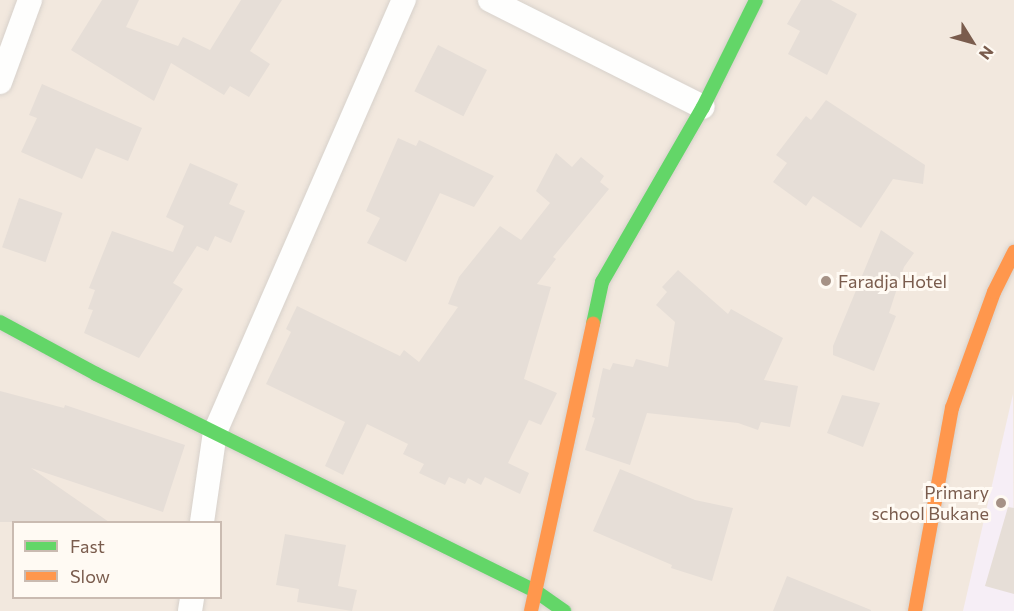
<!DOCTYPE html>
<style>
body{margin:0}
#map{position:relative;width:1014px;height:611px;overflow:hidden;background:#f9f5f0;font-family:Commissioner,sans-serif}
div>[style]{position:absolute}
.residential>*{inset:0;background:#f2e8de}
.education>*{inset:0;background:#f6eef6}
.building>*{inset:0;background:#e6ded7;transform-origin:0 0}
.roads{filter:drop-shadow(0 0 2px #d7d1cb) drop-shadow(0 0 2px #d7d1cb)}
.street>*{height:24px;margin:-12px;padding:0 12px;transform-origin:12px;border-radius:12px;background:#fefefd}
.fast>*{height:14px;margin:-7px;padding:0 7px;transform-origin:7px;border-radius:7px;background:#63d668}
.slow>*{height:14px;margin:-7px;padding:0 7px;transform-origin:7px;border-radius:7px;background:#ff974d}
.dots>*{width:16px;height:16px;translate:-50% -50%;box-sizing:border-box;border:3px solid #fffaf3;border-radius:50%}
span{translate:-50% -50%;white-space:nowrap;text-align:center;line-height:1.15;-webkit-text-stroke:6px #fffaf3;paint-order:stroke}
.poi-label{font-size:18px;color:#7a5c4d}
.left{translate:0 -50%;text-align:left}
.right{translate:-100% -50%;text-align:right}
.legend{position:absolute;left:12px;top:521px;width:210px;height:78px;box-sizing:border-box;background:#fffaf3;border:2px solid #cabbb1;margin:0;padding:8px 10px;list-style:none;font-size:18px;color:#7a5c4d}
.legend li{display:flex;align-items:center;gap:12px;height:30px}
.legend b{width:30px;border:2px solid #cabbb1}
.north{position:absolute;left:942px;top:12px;width:60px;height:60px;-webkit-text-stroke:4px #fffaf3;paint-order:stroke;rotate:127deg;font-size:16px;font-weight:700;line-height:24px;text-align:center;color:#7a5c4d}
.north::after{content:'';display:block;margin:auto;width:21px;height:27px;background:#7a5c4d;clip-path:polygon(50% 0,100% 100%,50% 72%,0 100%)}
</style>
<div id="map">
<div class="residential">
<i style="clip-path:polygon(evenodd,0 0,1014px 0,1014px 611px,0 611px,0 0,14px 522px,220px 522px,220px 598px,14px 598px,14px 522px)"></i>
</div>
<div class="education">
<i style="clip-path:polygon(1013px 394px,1014px 611px,963px 611px)"></i>
</div>
<div class="building">
<i style="clip-path:polygon(102px 0,139px 0,126px 27px,178px 46px,183px 37px,210px 50px,241px 0,282px 0,250px 51px,270px 64px,249px 97px,230px 86px,224px 95px,171px 63px,154px 101px,71px 50px)"></i>
<i style="clip-path:polygon(801px 0,831px 0,857px 14px,827px 75px,788px 54px,800px 31px,787px 24px)"></i>
<i style="left:438px;top:45px;width:55px;height:52px;rotate:27deg"></i>
<i style="clip-path:polygon(42px 84px,142px 128px,128px 161px,96px 148px,82px 179px,21px 152px,37px 118px,29px 115px)"></i>
<i style="clip-path:polygon(826px 100px,925px 165px,923px 184px,893px 179px,861px 228px,813px 196px,806px 206px,773px 182px,787px 163px,776px 155px,806px 116px,811px 120px)"></i>
<i style="clip-path:polygon(398px 138px,416px 146px,419px 140px,494px 176px,474px 207px,440px 193px,406px 262px,367px 243px,380px 218px,366px 211px)"></i>
<i style="clip-path:polygon(556px 153px,572px 167px,581px 157px,604px 176px,600px 182px,609px 189px,553px 257px,556px 259px,537px 284px,551px 287px,524px 379px,557px 393px,541px 425px,529px 420px,508px 463px,529px 473px,520px 494px,485px 477px,481px 485px,468px 478px,465px 484px,449px 477px,445px 485px,419px 473px,424px 464px,403px 454px,408px 444px,367px 424px,343px 475px,325px 466px,345px 422px,266px 384px,291px 332px,286px 329px,297px 306px,400px 356px,404px 350px,419px 362px,458px 307px,448px 304px,459px 277px,500px 226px,521px 240px,550px 203px,536px 191px)"></i>
<i style="clip-path:polygon(190px 163px,238px 184px,229px 204px,245px 211px,231px 243px,215px 236px,208px 251px,197px 246px,173px 283px,183px 289px,139px 358px,84px 333px,93px 310px,88px 309px,95px 290px,89px 288px,112px 231px,173px 252px,184px 226px,166px 217px)"></i>
<i style="left:19px;top:198px;width:46px;height:52px;rotate:19deg"></i>
<i style="clip-path:polygon(881px 230px,914px 253px,904px 267px,889px 313px,896px 316px,874px 371px,833px 355px,833px 346px)"></i>
<i style="clip-path:polygon(678px 270px,728px 314px,731px 309px,783px 338px,764px 380px,798px 386px,790px 427px,761px 422px,758px 430px,738px 423px,647px 413px,630px 465px,585px 450px,595px 418px,592px 417px,603px 368px,610px 370px,613px 363px,633px 367px,636px 359px,668px 367px,675px 322px,656px 305px,667px 292px,662px 287px)"></i>
<i style="clip-path:polygon(0 391px,64px 408px,65px 405px,185px 445px,163px 512px,31px 468px,109px 522px,0 522px)"></i>
<i style="clip-path:polygon(842px 395px,880px 403px,863px 447px,827px 433px)"></i>
<i style="clip-path:polygon(620px 469px,695px 500px,733px 508px,712px 581px,671px 568px,672px 565px,593px 531px)"></i>
<i style="clip-path:polygon(1008px 507px,1014px 508px,1014px 594px,985px 586px)"></i>
<i style="clip-path:polygon(285px 534px,346px 545px,338px 586px,357px 590px,352px 611px,297px 602px,299px 589px,276px 585px)"></i>
<i style="clip-path:polygon(787px 576px,871px 610px,871px 611px,773px 611px)"></i>
</div>
<div class="roads">
<div class="street">
<i style="left:490px;top:0;width:238px;rotate:26.7deg"></i>
<i style="left:0;top:82px;width:87px;rotate:-69.9deg"></i>
<i style="left:202px;top:522px;width:91px;rotate:-81.8deg"></i>
<i style="left:215px;top:432px;width:472px;rotate:-66.4deg"></i>
<i style="left:190px;top:611px;width:13px;rotate:-81deg"></i>
</div>
<div class="fast">
<i style="left:0;top:322px;width:109px;rotate:28.4deg"></i>
<i style="left:96px;top:374px;width:488px;rotate:26.3deg"></i>
<i style="left:534px;top:590px;width:37px;rotate:35deg"></i>
<i style="left:593px;top:324px;width:43px;rotate:-77.9deg"></i>
<i style="left:602px;top:282px;width:202px;rotate:-60deg"></i>
<i style="left:703px;top:107px;width:119px;rotate:-63.6deg"></i>
</div>
<div class="slow">
<i style="left:531px;top:611px;width:294px;rotate:-77.8deg"></i>
<i style="left:915px;top:611px;width:206px;rotate:-79.7deg"></i>
<i style="left:952px;top:408px;width:123px;rotate:-70.1deg"></i>
<i style="left:994px;top:292px;width:45px;rotate:-63.4deg"></i>
</div>
</div>
<div class="dots">
<i style="left:826px;top:281px;background:#a69286"></i>
<i style="left:1001px;top:503px;background:#a69286"></i>
</div>
<div class="poi-label">
<span class="left" style="left:838px;top:281px">Faradja Hotel</span>
<span class="right" style="left:989px;top:503px">Primary<br>school Bukane</span>
</div>
<ul class="legend">
<li><b style="height:8px;background:#63d668"></b>Fast</li>
<li><b style="height:8px;background:#ff974d"></b>Slow</li>
</ul>
<div class="north">N</div>
</div>
